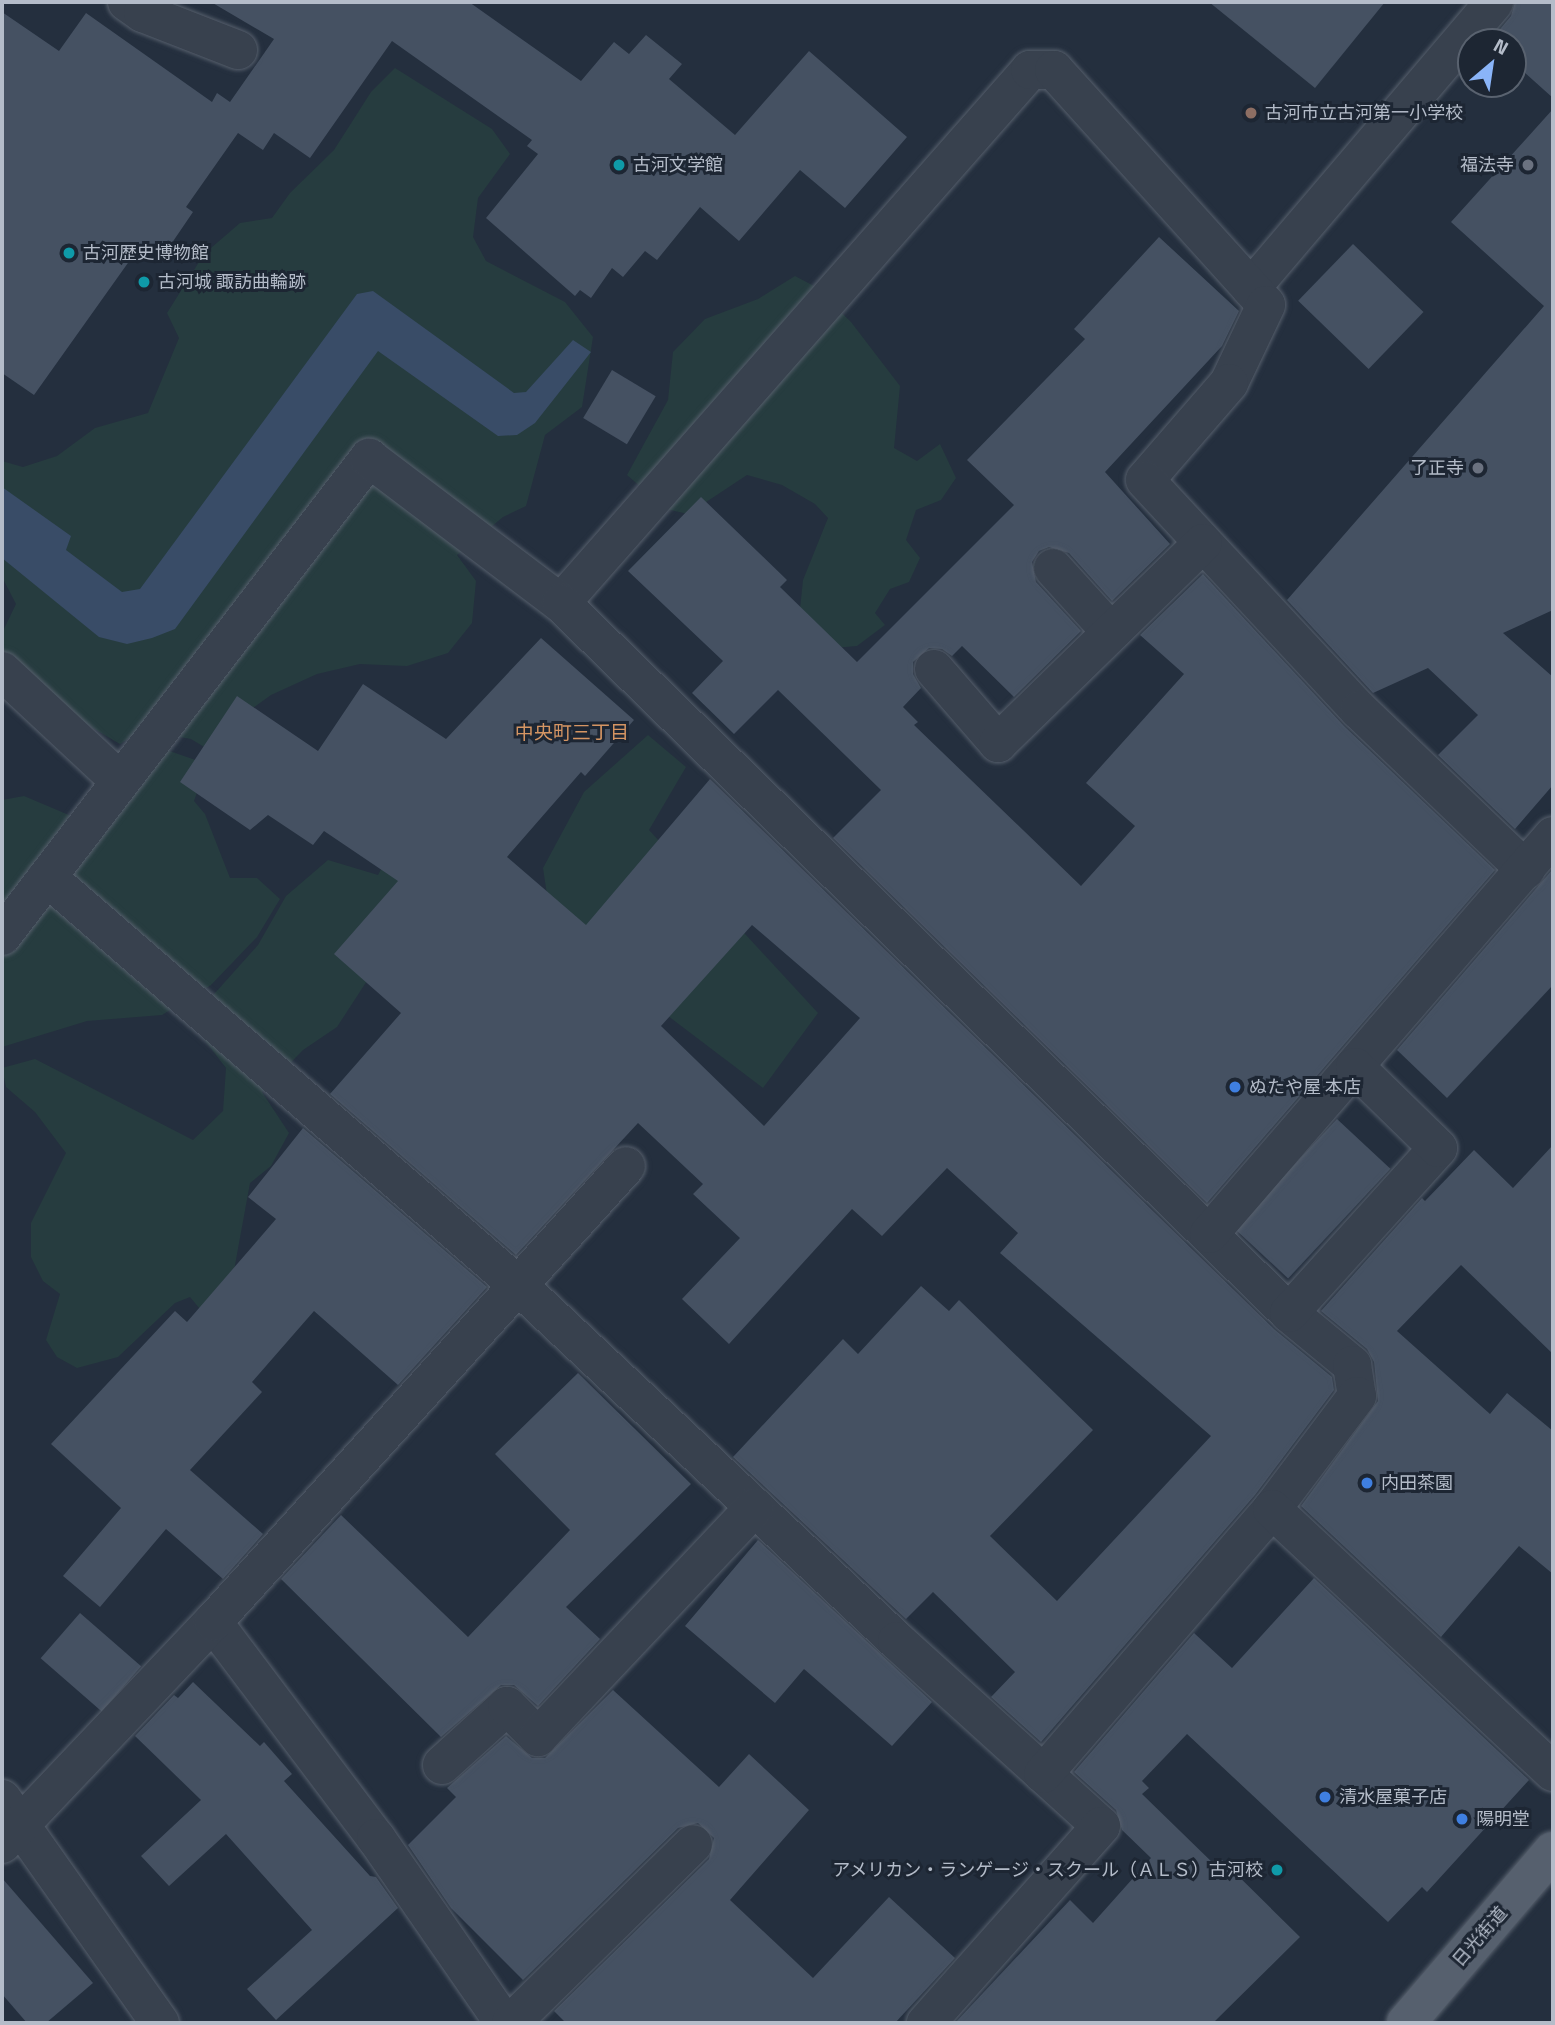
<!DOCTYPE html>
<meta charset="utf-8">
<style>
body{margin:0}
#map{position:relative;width:1555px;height:2025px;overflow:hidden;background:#242f3e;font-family:"Titillium Web","Noto Sans JP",sans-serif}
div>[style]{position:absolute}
.green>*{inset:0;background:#263c3f}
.water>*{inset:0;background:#394c67}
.building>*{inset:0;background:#455162;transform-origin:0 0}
.roads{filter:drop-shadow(0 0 2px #565f6c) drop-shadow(0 0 2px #565f6c)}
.minor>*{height:38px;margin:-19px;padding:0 19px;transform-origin:19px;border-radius:19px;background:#38414e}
.major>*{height:38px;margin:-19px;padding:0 19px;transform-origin:19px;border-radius:19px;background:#56606e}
.dots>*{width:19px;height:19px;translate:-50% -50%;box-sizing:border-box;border:4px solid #1d2633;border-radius:50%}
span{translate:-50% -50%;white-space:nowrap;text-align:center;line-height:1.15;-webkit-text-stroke:6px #1d2633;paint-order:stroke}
.poi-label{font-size:18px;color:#b4bcc9}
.left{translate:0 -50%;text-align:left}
.right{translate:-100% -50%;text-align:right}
.street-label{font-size:18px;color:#b4bcc9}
.neighbourhood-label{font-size:19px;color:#d59563}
.frame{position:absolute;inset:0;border:4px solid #b4bcc9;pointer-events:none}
.north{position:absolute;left:1457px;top:28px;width:70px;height:70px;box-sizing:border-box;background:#1d2633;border:2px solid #59626f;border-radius:50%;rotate:29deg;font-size:19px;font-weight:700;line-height:28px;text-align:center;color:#b4bcc9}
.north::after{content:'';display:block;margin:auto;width:24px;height:32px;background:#8ab4f8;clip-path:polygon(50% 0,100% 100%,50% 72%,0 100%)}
</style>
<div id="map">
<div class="green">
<i style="clip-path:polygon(395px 68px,492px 129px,510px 154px,478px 198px,473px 237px,486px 261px,565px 302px,593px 337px,582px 407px,545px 435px,526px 506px,503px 517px,457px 555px,476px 581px,472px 623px,448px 653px,407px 666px,360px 664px,317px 674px,271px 695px,221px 731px,206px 748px,191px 739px,142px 730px,120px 744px,62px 710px,2px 697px,2px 633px,16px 604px,2px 577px,2px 461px,23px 467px,57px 456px,95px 428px,148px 413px,179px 338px,167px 313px,204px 254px,240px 223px,272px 218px,290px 193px,334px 150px,371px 92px)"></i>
<i style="clip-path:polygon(795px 276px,814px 286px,851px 322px,900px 386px,894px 448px,917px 461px,940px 444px,956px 478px,941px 500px,916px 510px,906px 540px,920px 558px,909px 582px,890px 589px,875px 613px,885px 625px,857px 646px,834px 648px,800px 609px,803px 580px,828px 518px,815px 504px,782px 485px,747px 475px,688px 514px,666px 509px,627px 475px,668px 400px,673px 352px,705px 319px,758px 299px)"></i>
<i style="clip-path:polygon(648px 735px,686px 767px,649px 830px,818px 1013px,763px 1088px,552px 928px,543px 868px,584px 792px)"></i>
<i style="clip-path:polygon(451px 738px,376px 967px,337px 1027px,303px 1050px,262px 1092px,289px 1133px,271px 1166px,250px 1183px,233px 1276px,239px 1356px,190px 1297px,175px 1303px,118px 1357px,77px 1368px,57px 1357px,46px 1340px,60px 1294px,43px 1281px,31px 1257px,31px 1223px,66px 1153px,35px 1112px,6px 1087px,2px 1068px,35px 1059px,193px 1140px,223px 1111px,226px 1068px,190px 1021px,258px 945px,286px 896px,328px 860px,378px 875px)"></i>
<i style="clip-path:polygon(161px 748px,207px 764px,194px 801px,205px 814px,230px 878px,257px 878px,280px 899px,257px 937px,211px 985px,162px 1015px,87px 1021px,2px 1047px,2px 800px,24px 796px,76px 818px)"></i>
</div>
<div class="water">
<i style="clip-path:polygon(373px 291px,514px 393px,526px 392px,573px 340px,591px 352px,535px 423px,517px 435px,498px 436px,378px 351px,175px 629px,152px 638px,127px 644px,99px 637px,2px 558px,2px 487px,71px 536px,66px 550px,122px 592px,140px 589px,357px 294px)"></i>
</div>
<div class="building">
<i style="clip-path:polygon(211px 2px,469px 2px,581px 81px,614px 42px,629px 54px,646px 35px,682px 64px,669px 79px,735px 135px,809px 51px,907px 137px,845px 208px,800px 170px,739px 241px,700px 207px,657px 260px,645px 251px,623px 277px,612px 268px,591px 298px,580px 290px,575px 296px,486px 218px,538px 154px,527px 146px,532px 140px,392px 41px,310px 158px,274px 133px,263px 150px,238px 133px,186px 207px,193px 212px,161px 259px,140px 246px,34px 395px,2px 373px,2px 12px,59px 51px,86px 13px,212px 102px,217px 93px,230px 102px,274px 39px)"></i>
<i style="clip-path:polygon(1209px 2px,1385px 2px,1315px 88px)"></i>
<i style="clip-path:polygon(1515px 2px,1553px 2px,1553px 98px,1513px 62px,1513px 42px,1490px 41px,1511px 16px)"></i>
<i style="clip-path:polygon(1553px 109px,1553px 610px,1503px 633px,1553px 677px,1553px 785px,1515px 829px,1438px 755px,1478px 715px,1428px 668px,1373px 693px,1287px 600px,1544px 306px,1451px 222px)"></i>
<i style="clip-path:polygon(1159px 237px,1239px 311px,1222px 346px,1105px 472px,1170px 544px,1112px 601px,1069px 553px,1049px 547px,1039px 551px,1032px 562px,1036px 582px,1081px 631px,1014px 697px,962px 646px,952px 656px,942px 649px,929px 648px,913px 662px,913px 674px,921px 688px,903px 707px,918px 722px,914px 725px,1081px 886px,1135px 826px,1086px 783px,1184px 674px,1140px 635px,1203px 574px,1344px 726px,1495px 870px,1207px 1203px,833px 838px,881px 790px,778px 690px,734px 734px,692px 693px,723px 661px,628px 571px,701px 497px,787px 580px,780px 587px,857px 662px,1014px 505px,967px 460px,1085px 339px,1074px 329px)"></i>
<i style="left:1353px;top:244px;width:98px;height:79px;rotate:44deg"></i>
<i style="left:612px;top:370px;width:51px;height:56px;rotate:31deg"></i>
<i style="clip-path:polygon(evenodd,541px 638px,634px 720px,585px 776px,581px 772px,507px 857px,586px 925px,710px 779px,1274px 1329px,1332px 1377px,1334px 1390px,1255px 1495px,1041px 1742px,991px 1697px,1015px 1672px,933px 1592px,906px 1619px,733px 1457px,843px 1339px,858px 1354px,921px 1286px,949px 1311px,959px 1300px,1093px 1430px,990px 1536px,1057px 1601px,1211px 1436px,1000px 1253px,1018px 1233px,947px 1168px,882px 1236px,852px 1209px,729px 1344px,682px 1299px,740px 1238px,693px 1194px,703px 1184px,638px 1123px,516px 1255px,330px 1094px,401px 1013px,334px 954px,398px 881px,324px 831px,313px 845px,268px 815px,250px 830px,180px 782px,237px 696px,318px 751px,363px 684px,446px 739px,541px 638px,752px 925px,860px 1018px,764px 1126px,661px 1026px,752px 925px)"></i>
<i style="clip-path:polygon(1552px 870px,1553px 985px,1447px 1098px,1397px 1050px)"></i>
<i style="left:1337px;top:1119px;width:73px;height:150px;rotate:43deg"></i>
<i style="clip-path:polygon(303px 1128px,487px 1287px,398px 1385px,314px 1311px,252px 1382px,262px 1392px,190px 1470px,263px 1534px,223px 1579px,166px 1529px,100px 1607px,63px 1576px,121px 1508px,51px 1444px,175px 1311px,187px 1322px,276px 1219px,248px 1197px)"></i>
<i style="clip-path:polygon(1553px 1145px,1553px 1354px,1461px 1265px,1397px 1331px,1490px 1414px,1507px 1393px,1553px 1431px,1553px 1574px,1519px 1546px,1441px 1637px,1301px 1506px,1378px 1401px,1374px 1362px,1367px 1349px,1321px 1311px,1422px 1198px,1425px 1201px,1474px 1150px,1513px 1188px)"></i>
<i style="clip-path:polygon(578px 1373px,691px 1484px,566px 1607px,600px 1639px,538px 1706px,514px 1685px,501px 1685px,441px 1737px,281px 1579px,341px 1515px,468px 1637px,570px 1530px,495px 1454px)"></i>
<i style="clip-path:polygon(758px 1540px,932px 1702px,892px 1746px,804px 1669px,775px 1703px,685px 1626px)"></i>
<i style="clip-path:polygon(1314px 1578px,1529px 1780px,1427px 1892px,1422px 1887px,1388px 1922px,1187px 1734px,1142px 1781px,1149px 1788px,1142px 1794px,1216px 1866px,1222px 1860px,1300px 1937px,1213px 2023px,955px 2023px,1070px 1900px,1093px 1923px,1151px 1858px,1122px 1830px,1116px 1810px,1074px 1772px,1194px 1633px,1232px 1668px)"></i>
<i style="left:80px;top:1613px;width:81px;height:60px;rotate:41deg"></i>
<i style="clip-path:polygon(193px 1682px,260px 1746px,264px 1742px,292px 1774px,284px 1781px,370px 1876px,376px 1877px,398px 1908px,276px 2020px,247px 1989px,312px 1930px,226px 1834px,169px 1886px,141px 1856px,201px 1800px,135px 1736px,174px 1695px,178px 1698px)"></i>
<i style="clip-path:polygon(613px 1690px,719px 1787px,749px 1754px,809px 1810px,730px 1900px,813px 1978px,889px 1897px,955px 1958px,895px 2023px,566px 2023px,554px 2011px,709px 1859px,714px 1838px,698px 1823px,678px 1828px,523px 1980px,451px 1908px,408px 1845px,456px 1797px,447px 1788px,506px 1736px,532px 1758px,545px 1758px)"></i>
<i style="clip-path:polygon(2px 1878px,93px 1983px,46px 2023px,27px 2023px,2px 1994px)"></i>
</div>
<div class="roads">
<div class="minor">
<i style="left:127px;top:2px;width:19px;rotate:35deg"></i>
<i style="left:143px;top:13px;width:102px;rotate:21.3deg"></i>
<i style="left:1251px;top:288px;width:375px;rotate:-49.6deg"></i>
<i style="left:1053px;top:568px;width:86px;rotate:47.8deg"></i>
<i style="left:561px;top:603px;width:710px;rotate:-48.65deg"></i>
<i style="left:1030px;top:70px;width:24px"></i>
<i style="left:1054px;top:70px;width:316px;rotate:47.9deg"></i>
<i style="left:1266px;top:305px;width:86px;rotate:115.4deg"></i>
<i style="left:1229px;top:383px;width:128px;rotate:130.9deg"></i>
<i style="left:1145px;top:480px;width:314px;rotate:47.1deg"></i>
<i style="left:1359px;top:710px;width:231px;rotate:43.8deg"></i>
<i style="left:934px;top:669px;width:98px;rotate:49.1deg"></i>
<i style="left:998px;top:743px;width:286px;rotate:-44.3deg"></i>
<i style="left:2px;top:671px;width:161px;rotate:43deg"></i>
<i style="left:47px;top:877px;width:626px;rotate:40.92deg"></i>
<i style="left:520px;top:1287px;width:517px;rotate:43.2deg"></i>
<i style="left:897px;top:1641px;width:275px;rotate:42.2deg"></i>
<i style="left:1101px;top:1826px;width:264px;rotate:131.6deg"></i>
<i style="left:2px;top:936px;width:603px;rotate:-52.48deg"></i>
<i style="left:369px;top:458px;width:241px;rotate:37.1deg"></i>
<i style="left:561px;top:603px;width:1017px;rotate:44.28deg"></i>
<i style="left:1289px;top:1313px;width:82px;rotate:39.5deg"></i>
<i style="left:1352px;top:1365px;width:31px;rotate:81deg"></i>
<i style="left:1357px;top:1396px;width:141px;rotate:127deg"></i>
<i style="left:1272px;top:1509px;width:350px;rotate:130.8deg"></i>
<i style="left:1209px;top:1234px;width:526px;rotate:-49.16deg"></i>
<i style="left:1289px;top:1313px;width:222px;rotate:-47.9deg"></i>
<i style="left:1438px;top:1148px;width:116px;rotate:-135.7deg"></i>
<i style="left:1272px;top:1509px;width:385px;rotate:43.1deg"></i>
<i style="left:213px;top:1622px;width:271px;rotate:53deg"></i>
<i style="left:376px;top:1838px;width:225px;rotate:55.3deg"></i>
<i style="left:442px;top:1765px;width:88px;rotate:-42.2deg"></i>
<i style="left:507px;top:1706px;width:44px;rotate:45deg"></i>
<i style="left:538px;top:1737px;width:316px;rotate:-46.7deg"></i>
<i style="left:2px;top:1799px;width:274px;rotate:54.8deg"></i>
<i style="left:2px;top:1844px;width:306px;rotate:-46.5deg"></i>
<i style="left:213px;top:1622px;width:615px;rotate:-47.83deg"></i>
<i style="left:511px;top:2023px;width:255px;rotate:-44.5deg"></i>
</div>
<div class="major">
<i style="left:1406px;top:2023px;width:226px;rotate:-49.5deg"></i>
</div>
</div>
<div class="dots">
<i style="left:1251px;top:113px;background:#8d6e63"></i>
<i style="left:619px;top:165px;background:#0f9aa8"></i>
<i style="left:1528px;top:165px;background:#6b7280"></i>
<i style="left:69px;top:253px;background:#0f9aa8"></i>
<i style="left:144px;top:282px;background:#0f9aa8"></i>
<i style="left:1478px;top:468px;background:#6b7280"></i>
<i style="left:1235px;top:1087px;background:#3f7fe0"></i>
<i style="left:1367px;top:1483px;background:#3f7fe0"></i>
<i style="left:1325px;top:1797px;background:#3f7fe0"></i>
<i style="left:1462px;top:1819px;background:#3f7fe0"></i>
<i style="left:1277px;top:1870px;background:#0f9aa8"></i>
</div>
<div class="poi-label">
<span class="left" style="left:1265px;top:113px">古河市立古河第一小学校</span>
<span class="left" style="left:633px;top:165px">古河文学館</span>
<span class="right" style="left:1514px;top:165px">福法寺</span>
<span class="left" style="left:83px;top:253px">古河歴史博物館</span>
<span class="left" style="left:158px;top:282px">古河城 諏訪曲輪跡</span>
<span class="right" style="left:1464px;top:468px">了正寺</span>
<span class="left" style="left:1249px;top:1087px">ぬたや屋 本店</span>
<span class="left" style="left:1381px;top:1483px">内田茶園</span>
<span class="left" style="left:1339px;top:1797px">清水屋菓子店</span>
<span class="left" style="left:1476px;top:1819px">陽明堂</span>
<span class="right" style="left:1263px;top:1870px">アメリカン・ランゲージ・スクール（ＡＬＳ）古河校</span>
</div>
<div class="street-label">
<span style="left:1480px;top:1937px;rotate:-49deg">日光街道</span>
</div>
<div class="neighbourhood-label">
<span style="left:572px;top:732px">中央町三丁目</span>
</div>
<div class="frame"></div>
<div class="north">N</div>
</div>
